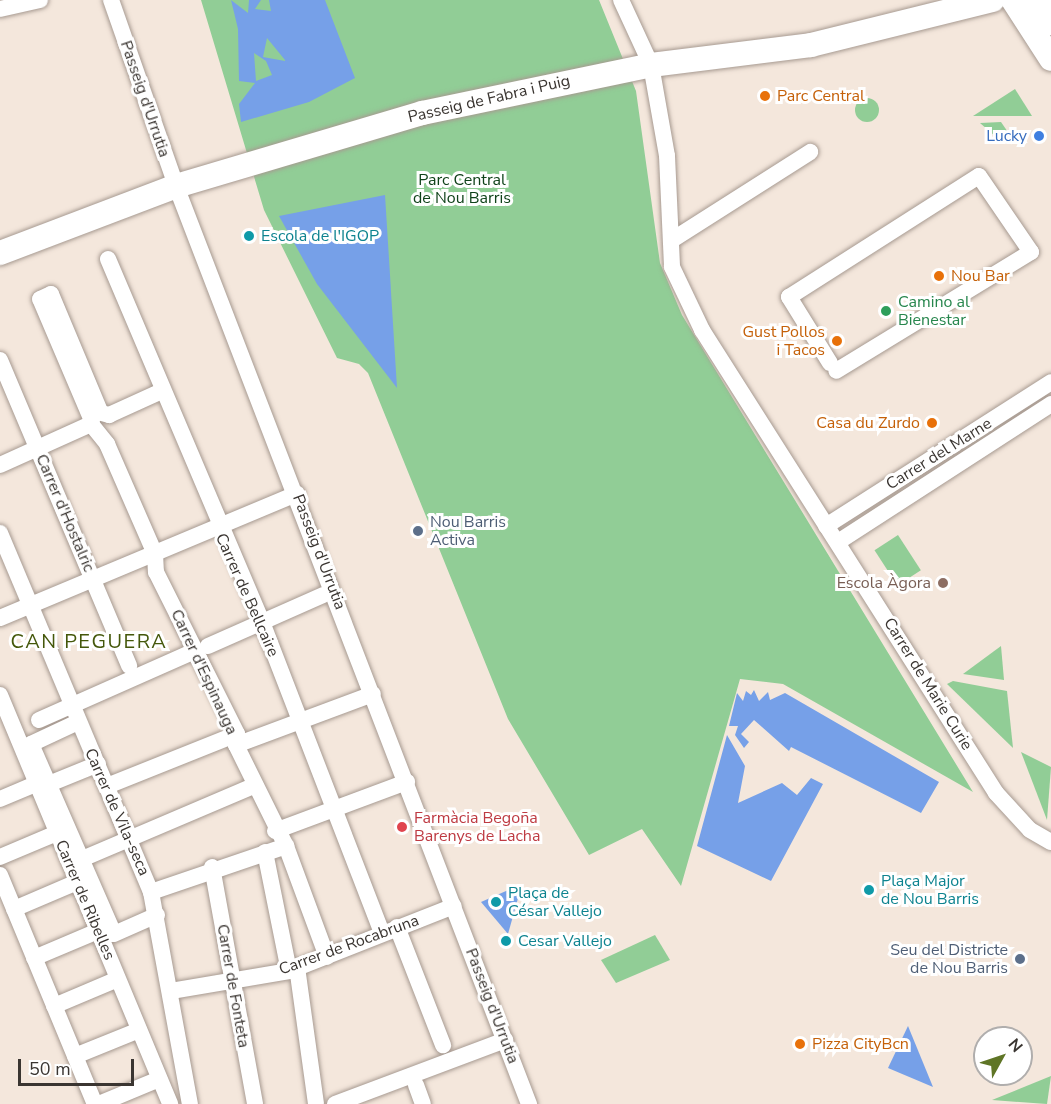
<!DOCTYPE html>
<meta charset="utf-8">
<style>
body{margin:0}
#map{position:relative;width:1051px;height:1104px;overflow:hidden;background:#f4e7dc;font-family:"Nunito Sans",sans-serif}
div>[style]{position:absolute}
.green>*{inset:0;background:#91cd96;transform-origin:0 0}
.round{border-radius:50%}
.water>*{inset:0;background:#76a0e8}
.roads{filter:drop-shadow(0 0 2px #a79a91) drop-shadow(0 0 2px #a79a91)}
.street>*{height:16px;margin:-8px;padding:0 8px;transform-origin:8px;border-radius:8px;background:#fff}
.secondary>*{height:24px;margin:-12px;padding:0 12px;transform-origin:12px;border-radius:12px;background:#fff}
.dots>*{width:16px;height:16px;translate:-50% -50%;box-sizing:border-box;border:3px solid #fff;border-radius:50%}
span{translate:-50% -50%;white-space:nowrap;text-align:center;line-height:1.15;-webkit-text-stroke:6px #fff;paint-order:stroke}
.food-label{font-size:16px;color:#c56008}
.left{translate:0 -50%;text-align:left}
.right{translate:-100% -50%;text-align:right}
.street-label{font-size:16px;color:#3a3531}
.shop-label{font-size:16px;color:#366cbe}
.park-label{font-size:16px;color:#0f4219}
.culture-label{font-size:16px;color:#0d838f}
.leisure-label{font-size:16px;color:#27864d}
.service-label{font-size:16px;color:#4e5e75}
.education-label{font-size:16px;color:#785e54}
.health-label{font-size:16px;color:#be3a42}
.quarter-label{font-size:20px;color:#44570a;letter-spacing:1.5px}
.north{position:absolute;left:973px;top:1026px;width:60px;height:60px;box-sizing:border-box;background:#fff;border:2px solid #b0aead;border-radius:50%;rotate:50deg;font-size:16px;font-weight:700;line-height:24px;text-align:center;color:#3a3531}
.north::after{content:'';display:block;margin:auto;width:21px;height:27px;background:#5f7526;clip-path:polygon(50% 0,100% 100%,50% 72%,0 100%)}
.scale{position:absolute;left:18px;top:1059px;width:116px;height:27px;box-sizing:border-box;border:3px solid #3a3531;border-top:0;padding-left:8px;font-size:18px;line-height:21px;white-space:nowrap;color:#3a3531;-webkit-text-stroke:4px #fff;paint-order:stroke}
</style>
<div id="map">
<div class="green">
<i style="clip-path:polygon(201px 0,599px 0,636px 91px,660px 263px,682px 315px,973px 792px,783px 684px,740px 679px,681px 886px,642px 829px,589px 855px,508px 719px,368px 373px,359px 364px,337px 358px,264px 210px)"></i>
<i style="clip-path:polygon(1015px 89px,1032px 116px,973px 116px)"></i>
<i class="round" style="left:855px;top:98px;width:24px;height:24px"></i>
<i style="clip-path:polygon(1001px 122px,1012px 138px,1003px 143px,980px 123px)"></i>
<i style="left:898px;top:535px;width:42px;height:28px;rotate:57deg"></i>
<i style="clip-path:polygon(1001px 646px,1004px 680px,963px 674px)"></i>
<i style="clip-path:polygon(953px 681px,1007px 691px,1013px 748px,947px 684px)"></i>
<i style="clip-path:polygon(1021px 752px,1051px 767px,1047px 820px)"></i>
<i style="clip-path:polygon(655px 935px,670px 960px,616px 983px,601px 960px)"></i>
<i style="clip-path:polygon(1051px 1076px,1047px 1104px,992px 1100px)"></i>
</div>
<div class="water">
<i style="clip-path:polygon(evenodd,231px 0,248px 13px,249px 0,261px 0,255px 9px,271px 11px,269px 0,325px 0,355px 78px,309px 102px,241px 122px,239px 104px,255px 83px,239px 81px,238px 29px,231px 0,267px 38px,285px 60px,285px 61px,263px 57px,267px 38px,231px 0,254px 53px,266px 61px,272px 75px,256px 81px,254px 53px)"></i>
<i style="clip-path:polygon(385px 195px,397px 388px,317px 284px,279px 216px)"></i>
<i style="clip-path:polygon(754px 690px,759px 701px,768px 692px,770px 700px,785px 693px,939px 782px,921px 813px,791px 747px,789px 751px,754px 720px,741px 734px,749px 742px,744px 748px,735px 735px,738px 726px,729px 726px,737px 693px,743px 701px,746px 691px,751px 695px)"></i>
<i style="clip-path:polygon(727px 735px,745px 766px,738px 803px,782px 783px,797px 795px,811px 778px,823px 784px,771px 881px,697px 846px)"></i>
<i style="clip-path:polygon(522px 884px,508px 934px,481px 902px)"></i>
<i style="clip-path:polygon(908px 1026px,933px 1087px,888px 1068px)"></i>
</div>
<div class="roads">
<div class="street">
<i style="left:111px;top:0;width:197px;rotate:70.7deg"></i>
<i style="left:176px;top:186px;width:984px;rotate:68.97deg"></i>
<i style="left:621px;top:0;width:72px;rotate:65.2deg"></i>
<i style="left:651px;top:65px;width:92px;rotate:80deg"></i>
<i style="left:667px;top:156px;width:111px;rotate:87.4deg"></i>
<i style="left:672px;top:267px;width:70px;rotate:64.5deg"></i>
<i style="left:702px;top:330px;width:548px;rotate:57.58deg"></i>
<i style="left:996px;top:793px;width:50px;rotate:47.4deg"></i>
<i style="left:1030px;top:830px;width:24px;rotate:30deg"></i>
<i style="left:0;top:9px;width:41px;rotate:-12.7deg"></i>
<i style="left:672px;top:240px;width:164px;rotate:-32.5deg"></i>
<i style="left:108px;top:259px;width:394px;rotate:67deg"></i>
<i style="left:262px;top:622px;width:333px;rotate:68.9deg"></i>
<i style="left:0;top:360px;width:332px;rotate:67.1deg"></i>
<i style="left:830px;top:363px;width:78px;rotate:-121.8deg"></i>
<i style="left:789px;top:297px;width:225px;rotate:-32.5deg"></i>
<i style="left:979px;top:176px;width:92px;rotate:55.6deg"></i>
<i style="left:1031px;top:252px;width:228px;rotate:148.6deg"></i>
<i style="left:90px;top:416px;width:127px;rotate:-113.1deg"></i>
<i style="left:40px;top:299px;width:12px;rotate:-24deg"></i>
<i style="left:51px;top:294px;width:125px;rotate:67.3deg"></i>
<i style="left:91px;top:424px;width:26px;rotate:51deg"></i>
<i style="left:107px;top:444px;width:120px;rotate:66.4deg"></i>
<i style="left:155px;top:554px;width:18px;rotate:87deg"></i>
<i style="left:156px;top:572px;width:181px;rotate:63.4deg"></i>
<i style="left:237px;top:734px;width:11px;rotate:95deg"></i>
<i style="left:236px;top:745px;width:113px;rotate:63.7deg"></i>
<i style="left:286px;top:846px;width:118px;rotate:69.7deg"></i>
<i style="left:0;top:465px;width:100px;rotate:-24.3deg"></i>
<i style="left:91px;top:424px;width:13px;rotate:-77deg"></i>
<i style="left:94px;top:411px;width:16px;rotate:15deg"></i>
<i style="left:109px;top:415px;width:58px;rotate:-24.4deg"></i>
<i style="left:826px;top:526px;width:267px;rotate:-32.6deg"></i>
<i style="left:0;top:533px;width:389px;rotate:67.2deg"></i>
<i style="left:151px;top:892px;width:216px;rotate:79.6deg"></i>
<i style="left:838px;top:542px;width:254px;rotate:-32.9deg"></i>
<i style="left:0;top:618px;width:322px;rotate:-22.7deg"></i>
<i style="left:208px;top:646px;width:126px;rotate:-23.9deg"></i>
<i style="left:0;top:695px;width:443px;rotate:67.4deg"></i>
<i style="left:39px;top:720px;width:165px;rotate:-23.9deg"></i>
<i style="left:78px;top:722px;width:52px;rotate:154.9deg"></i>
<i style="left:31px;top:744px;width:207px;rotate:66.4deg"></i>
<i style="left:114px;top:934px;width:47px;rotate:-23.8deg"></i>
<i style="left:236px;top:745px;width:146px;rotate:-20.4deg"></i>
<i style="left:49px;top:784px;width:53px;rotate:-22.2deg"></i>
<i style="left:107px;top:786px;width:140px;rotate:-21.8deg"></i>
<i style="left:0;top:799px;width:39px;rotate:-23deg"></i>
<i style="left:275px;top:831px;width:141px;rotate:-20.4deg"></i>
<i style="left:265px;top:852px;width:121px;rotate:78.6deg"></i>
<i style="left:0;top:857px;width:62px;rotate:-22.8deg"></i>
<i style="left:82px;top:859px;width:186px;rotate:-23.1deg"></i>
<i style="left:212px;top:867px;width:241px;rotate:79.7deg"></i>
<i style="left:0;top:875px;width:248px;rotate:67.5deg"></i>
<i style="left:151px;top:892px;width:143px;rotate:-18.8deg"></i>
<i style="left:14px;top:909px;width:69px;rotate:-23.2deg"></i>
<i style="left:397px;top:927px;width:127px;rotate:68.7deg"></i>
<i style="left:34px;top:958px;width:69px;rotate:-22.9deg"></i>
<i style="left:297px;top:967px;width:138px;rotate:82.1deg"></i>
<i style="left:171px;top:991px;width:120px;rotate:-9.6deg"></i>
<i style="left:289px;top:971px;width:177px;rotate:-21.5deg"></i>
<i style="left:54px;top:1006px;width:69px;rotate:-22.9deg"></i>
<i style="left:75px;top:1056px;width:69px;rotate:-22.1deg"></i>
<i style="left:416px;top:1085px;width:20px;rotate:70deg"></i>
<i style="left:99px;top:1104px;width:65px;rotate:-22.6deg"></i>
<i style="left:335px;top:1104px;width:182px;rotate:-20.6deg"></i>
</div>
<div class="secondary">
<i style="left:1013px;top:0;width:70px;rotate:57.2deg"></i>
<i style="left:1037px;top:0;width:27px;rotate:59deg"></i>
<i style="left:0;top:253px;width:188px;rotate:-20.8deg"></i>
<i style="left:176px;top:186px;width:257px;rotate:-16.5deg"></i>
<i style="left:422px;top:113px;width:234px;rotate:-11.8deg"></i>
<i style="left:651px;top:65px;width:161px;rotate:-7.1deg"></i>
<i style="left:811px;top:45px;width:187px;rotate:-13.9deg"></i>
</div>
</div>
<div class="dots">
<i style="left:765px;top:96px;background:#e8710a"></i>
<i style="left:1039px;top:136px;background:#3f7fe0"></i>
<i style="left:249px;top:236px;background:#0f9aa8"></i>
<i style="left:939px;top:276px;background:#e8710a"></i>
<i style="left:886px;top:311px;background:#2e9e5b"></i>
<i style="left:837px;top:341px;background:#e8710a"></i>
<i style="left:932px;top:423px;background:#e8710a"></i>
<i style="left:418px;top:531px;background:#5c6f8a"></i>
<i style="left:943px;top:583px;background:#8d6e63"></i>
<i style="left:402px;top:827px;background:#e0444e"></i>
<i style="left:869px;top:890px;background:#0f9aa8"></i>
<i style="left:496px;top:902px;background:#0f9aa8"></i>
<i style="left:506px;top:941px;background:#0f9aa8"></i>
<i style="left:1020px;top:959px;background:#5c6f8a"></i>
<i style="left:800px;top:1044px;background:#e8710a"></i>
</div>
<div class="food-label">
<span class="left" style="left:777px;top:96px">Parc Central</span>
<span class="left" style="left:951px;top:276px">Nou Bar</span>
<span class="right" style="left:825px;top:341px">Gust Pollos<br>i Tacos</span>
<span class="right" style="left:920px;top:423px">Casa du Zurdo</span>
<span class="left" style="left:812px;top:1044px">Pizza CityBcn</span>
</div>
<div class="street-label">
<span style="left:145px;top:99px;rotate:71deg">Passeig d'Urrutia</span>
<span style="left:489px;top:99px;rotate:-13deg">Passeig de Fabra i Puig</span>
<span style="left:939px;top:454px;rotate:-32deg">Carrer del Marne</span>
<span style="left:65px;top:513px;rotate:67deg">Carrer d'Hostalric</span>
<span style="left:319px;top:552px;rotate:69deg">Passeig d'Urrutia</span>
<span style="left:247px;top:595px;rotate:66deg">Carrer de Bellcaire</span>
<span style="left:204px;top:672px;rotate:65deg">Carrer d'Espinauga</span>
<span style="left:928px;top:684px;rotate:58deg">Carrer de Marie Curie</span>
<span style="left:117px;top:812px;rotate:66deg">Carrer de Vila-seca</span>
<span style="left:85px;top:900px;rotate:67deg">Carrer de Ribelles</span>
<span style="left:349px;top:945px;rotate:-20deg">Carrer de Rocabruna</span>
<span style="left:233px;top:986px;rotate:80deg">Carrer de Fonteta</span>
<span style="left:492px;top:1006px;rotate:69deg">Passeig d'Urrutia</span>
</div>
<div class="shop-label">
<span class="right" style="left:1027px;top:136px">Lucky</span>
</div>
<div class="park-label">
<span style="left:462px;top:189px">Parc Central<br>de Nou Barris</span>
</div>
<div class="culture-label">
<span class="left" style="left:261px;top:236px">Escola de l'IGOP</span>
<span class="left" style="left:881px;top:890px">Plaça Major<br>de Nou Barris</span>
<span class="left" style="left:508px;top:902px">Plaça de<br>César Vallejo</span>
<span class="left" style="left:518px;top:941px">Cesar Vallejo</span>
</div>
<div class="leisure-label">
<span class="left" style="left:898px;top:311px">Camino al<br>Bienestar</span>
</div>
<div class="service-label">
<span class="left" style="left:430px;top:531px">Nou Barris<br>Activa</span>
<span class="right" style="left:1008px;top:959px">Seu del Districte<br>de Nou Barris</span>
</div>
<div class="education-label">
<span class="right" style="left:931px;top:583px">Escola Àgora</span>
</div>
<div class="health-label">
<span class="left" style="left:414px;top:827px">Farmàcia Begoña<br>Barenys de Lacha</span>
</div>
<div class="quarter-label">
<span style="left:89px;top:641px">CAN PEGUERA</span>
</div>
<div class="north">N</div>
<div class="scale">50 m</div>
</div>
